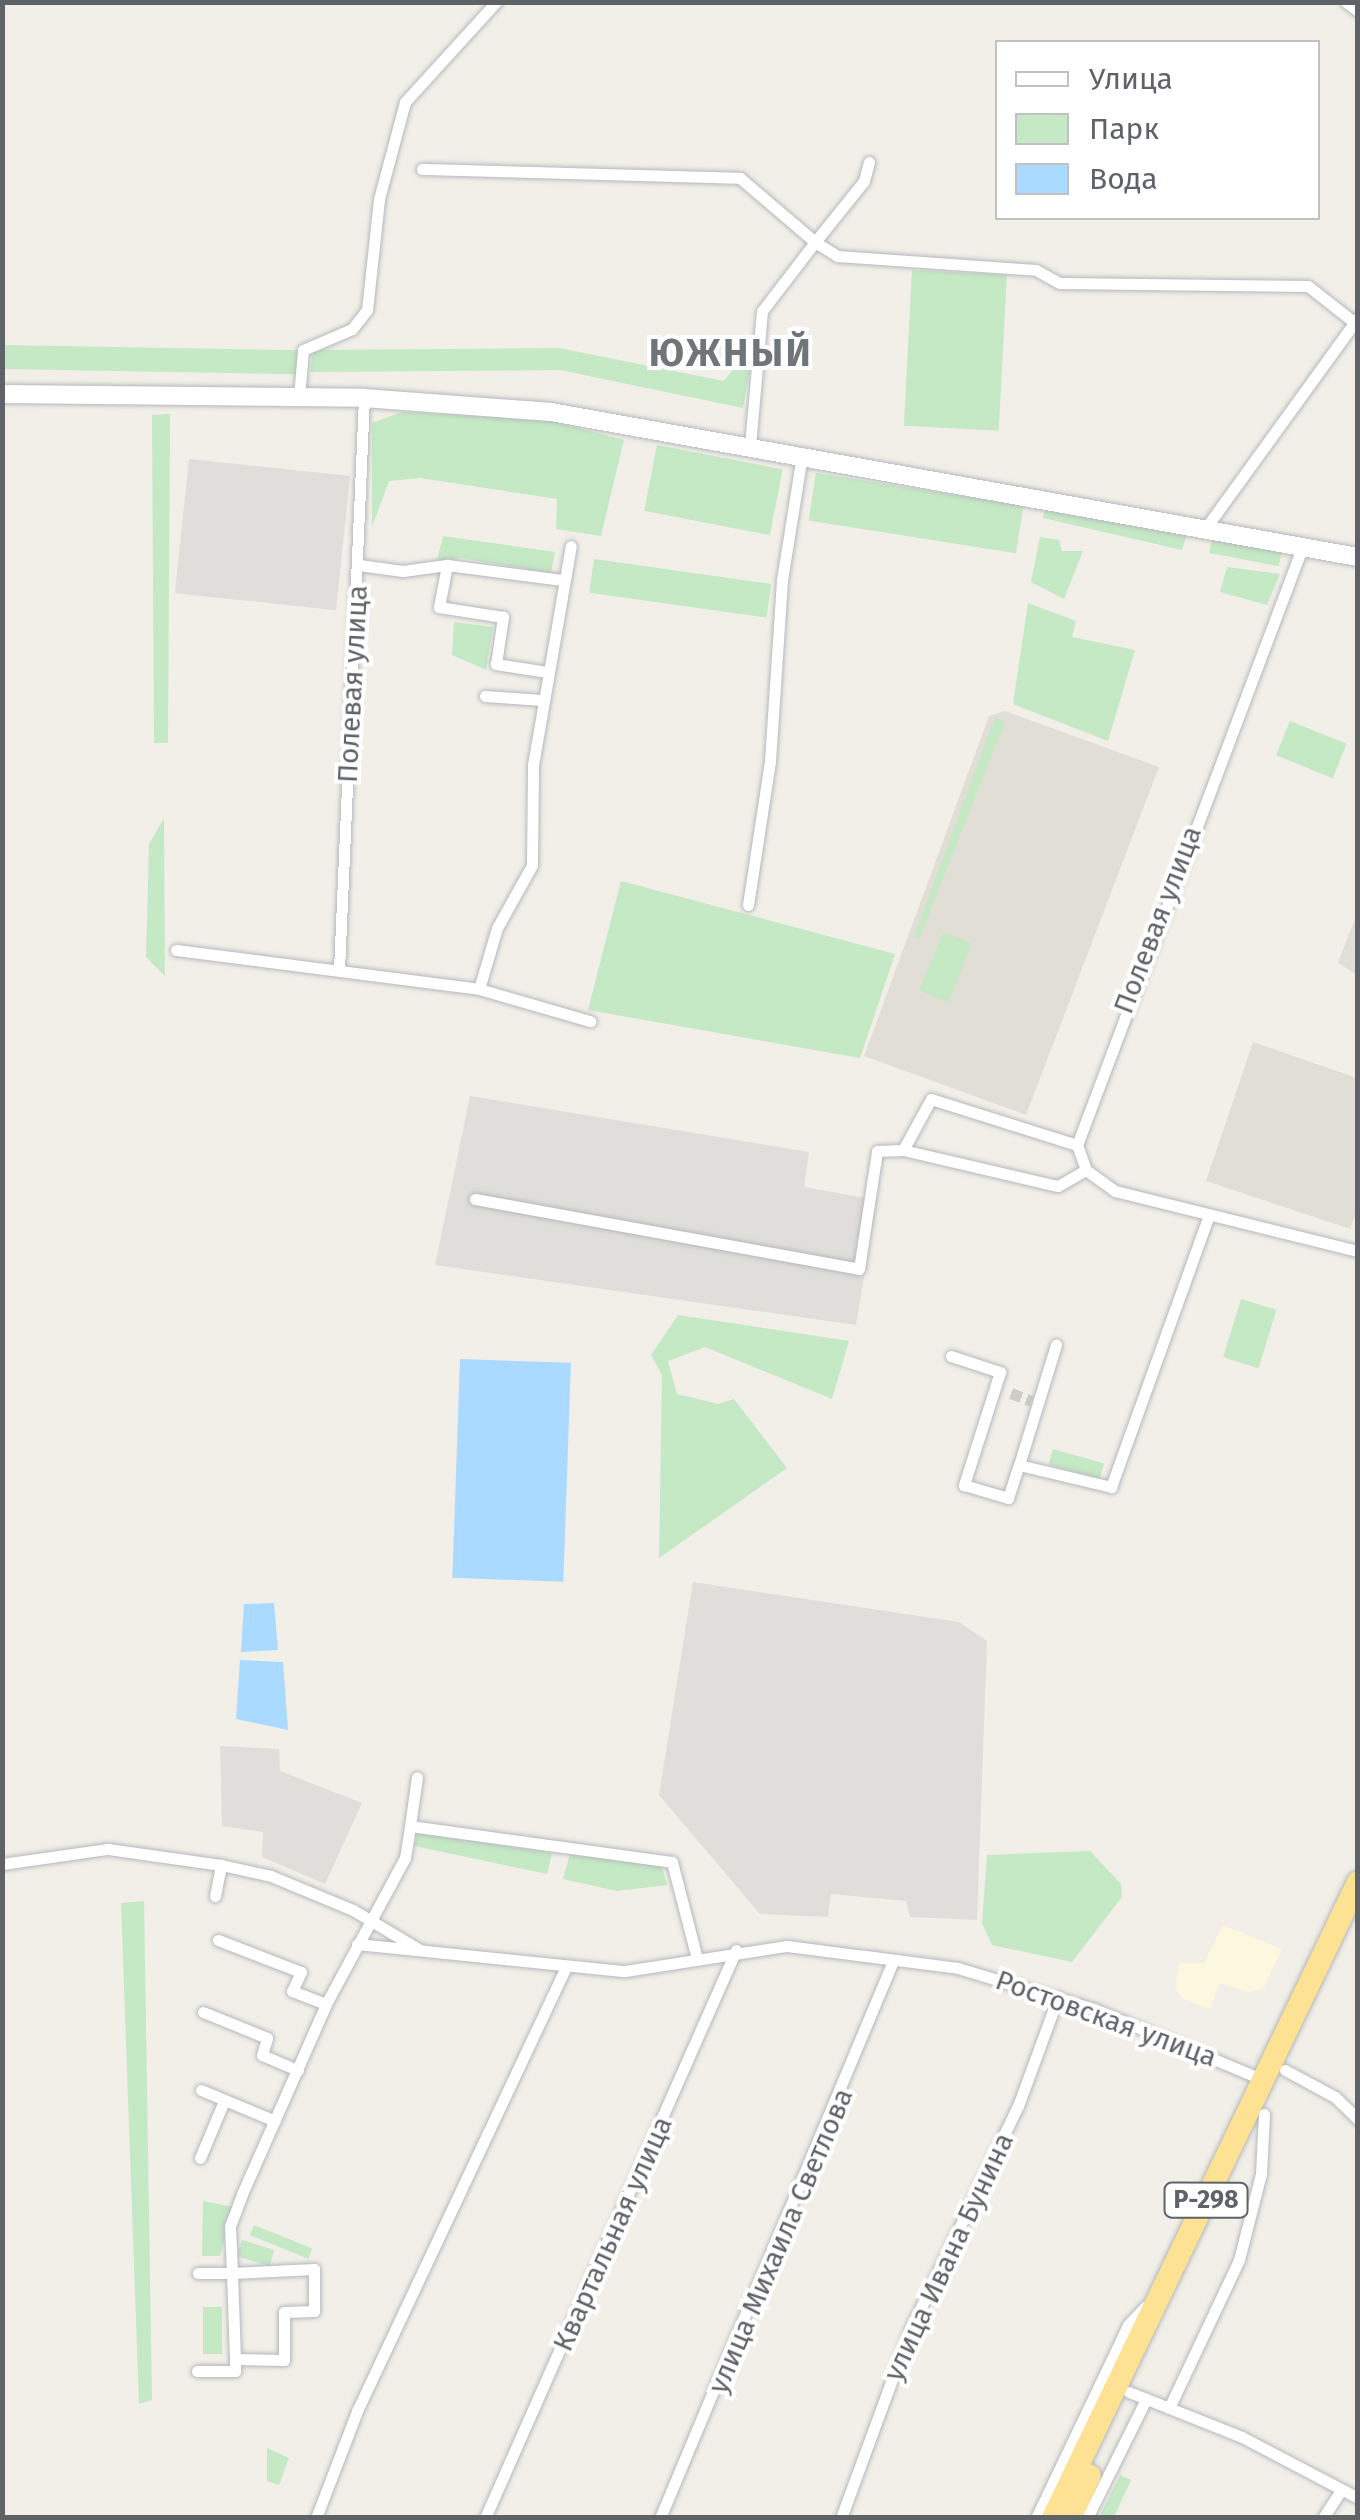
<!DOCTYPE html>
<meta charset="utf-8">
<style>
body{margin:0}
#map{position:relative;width:1360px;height:2520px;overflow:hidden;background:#f1efe8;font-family:"Fira Sans",sans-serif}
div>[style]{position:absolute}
.commercial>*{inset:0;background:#fef7e0}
.industrial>*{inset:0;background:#e0deda;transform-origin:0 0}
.education>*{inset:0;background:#e1ded6}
.green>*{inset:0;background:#c5e8c5;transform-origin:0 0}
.water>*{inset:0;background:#aadaff;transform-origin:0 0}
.street-tunnel>*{height:11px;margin-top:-5.5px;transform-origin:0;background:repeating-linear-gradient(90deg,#ccccc8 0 11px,transparent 0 16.5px)}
.roads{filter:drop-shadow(0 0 2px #b5b8bc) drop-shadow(0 0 2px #b5b8bc)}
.street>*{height:11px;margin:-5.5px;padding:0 5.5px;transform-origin:5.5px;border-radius:5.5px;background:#fff}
.secondary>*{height:18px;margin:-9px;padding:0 9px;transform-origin:9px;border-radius:9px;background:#fff}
.highway>*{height:22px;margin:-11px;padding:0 11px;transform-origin:11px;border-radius:11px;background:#fde293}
span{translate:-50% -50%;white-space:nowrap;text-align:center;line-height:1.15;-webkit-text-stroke:8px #fff;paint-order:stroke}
.shield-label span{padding:2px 8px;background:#fff;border:2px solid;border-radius:8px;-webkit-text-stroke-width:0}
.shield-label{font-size:25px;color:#5f6368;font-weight:700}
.street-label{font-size:28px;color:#5f6368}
.district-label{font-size:38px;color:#70757a;font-weight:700;letter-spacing:2.5px}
.frame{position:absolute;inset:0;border:5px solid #5f6368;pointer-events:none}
.legend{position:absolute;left:995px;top:40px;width:325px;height:180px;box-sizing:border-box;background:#fff;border:2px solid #bfc1c3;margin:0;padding:12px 18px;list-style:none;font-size:30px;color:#5f6368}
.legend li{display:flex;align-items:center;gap:20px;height:50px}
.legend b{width:50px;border:2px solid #bfc1c3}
</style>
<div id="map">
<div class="commercial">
<i style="clip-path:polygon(1223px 1925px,1282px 1949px,1263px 1989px,1247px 1992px,1220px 1983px,1210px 2009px,1183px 1999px,1175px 1988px,1179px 1963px,1204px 1963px)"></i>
</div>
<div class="industrial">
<i style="left:189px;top:459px;width:162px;height:135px;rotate:6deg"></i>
<i style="clip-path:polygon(1357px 913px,1357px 975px,1338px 963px)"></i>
<i style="clip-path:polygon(470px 1096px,809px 1152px,804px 1187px,877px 1200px,856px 1325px,435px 1265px)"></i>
<i style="clip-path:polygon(693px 1582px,959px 1622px,987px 1641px,977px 1920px,910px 1917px,906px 1901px,831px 1894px,828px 1917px,760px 1914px,659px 1795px)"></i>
<i style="clip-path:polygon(220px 1746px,279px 1749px,280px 1771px,362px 1803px,325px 1884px,262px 1857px,263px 1832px,222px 1826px)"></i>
</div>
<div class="education">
<i style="clip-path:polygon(1005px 711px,1159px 767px,1026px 1115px,864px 1056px,989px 716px)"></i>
<i style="clip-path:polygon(1253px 1042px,1357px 1078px,1358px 1206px,1350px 1229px,1206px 1181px)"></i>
</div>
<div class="green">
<i style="left:912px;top:270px;width:95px;height:156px;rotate:3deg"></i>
<i style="clip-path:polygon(755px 342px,743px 408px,560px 370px,310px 372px,313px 350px,559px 348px,724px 381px)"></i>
<i style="left:3px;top:345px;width:295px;height:24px;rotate:1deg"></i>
<i style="clip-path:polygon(402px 412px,548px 420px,624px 440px,601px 536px,556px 529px,557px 499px,420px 478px,389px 481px,372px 527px,372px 423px)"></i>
<i style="clip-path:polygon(170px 414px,168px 743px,154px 743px,152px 415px)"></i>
<i style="left:657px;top:445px;width:128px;height:67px;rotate:11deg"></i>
<i style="left:816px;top:473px;width:210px;height:48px;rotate:9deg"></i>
<i style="clip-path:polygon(1045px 509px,1187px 534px,1182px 550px,1043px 518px)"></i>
<i style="clip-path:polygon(443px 536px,555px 552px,551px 573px,461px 558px,437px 561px)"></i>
<i style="clip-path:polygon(1040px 537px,1059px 540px,1062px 551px,1083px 551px,1064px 599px,1031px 582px)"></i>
<i style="left:1212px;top:538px;width:71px;height:15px;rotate:11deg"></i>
<i style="left:594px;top:559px;width:179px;height:34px;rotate:8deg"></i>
<i style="clip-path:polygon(1227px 567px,1280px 574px,1267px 605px,1220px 592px)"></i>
<i style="clip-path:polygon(1028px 603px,1076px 621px,1072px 637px,1135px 650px,1108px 741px,1013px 704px)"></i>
<i style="clip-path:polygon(454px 622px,493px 627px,486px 670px,452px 655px)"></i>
<i style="clip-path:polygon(995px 717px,1005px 722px,919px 939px,914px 937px)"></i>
<i style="left:1290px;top:721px;width:61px;height:37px;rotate:22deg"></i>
<i style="clip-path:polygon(164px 818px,165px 976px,146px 957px,149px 844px)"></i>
<i style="clip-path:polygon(621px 881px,895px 954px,860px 1058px,588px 1010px)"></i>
<i style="left:943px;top:932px;width:31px;height:63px;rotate:22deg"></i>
<i style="left:1241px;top:1299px;width:37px;height:61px;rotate:17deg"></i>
<i style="clip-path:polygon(678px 1315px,849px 1341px,832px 1399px,705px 1347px,668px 1361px,677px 1394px,718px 1404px,734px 1399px,787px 1468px,659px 1558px,662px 1375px,651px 1355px)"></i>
<i style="left:1053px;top:1449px;width:53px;height:16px;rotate:16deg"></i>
<i style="clip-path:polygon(417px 1833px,552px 1853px,547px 1874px,415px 1846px)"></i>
<i style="clip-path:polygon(1090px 1851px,1121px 1884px,1122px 1897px,1072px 1962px,992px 1945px,982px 1923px,987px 1855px)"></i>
<i style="clip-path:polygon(570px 1854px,662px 1867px,667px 1885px,617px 1891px,563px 1879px)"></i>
<i style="clip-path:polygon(144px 1901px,152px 2400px,139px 2404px,121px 1903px)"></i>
<i style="clip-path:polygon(203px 2201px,233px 2207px,220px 2256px,202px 2256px)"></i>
<i style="left:254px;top:2225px;width:63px;height:11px;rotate:22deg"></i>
<i style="left:242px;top:2240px;width:34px;height:17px;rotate:17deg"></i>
<i style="left:203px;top:2307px;width:19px;height:47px"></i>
<i style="clip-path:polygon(267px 2448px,289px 2458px,279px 2485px,267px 2481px)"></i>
<i style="clip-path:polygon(1120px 2475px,1131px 2480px,1114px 2517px,1099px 2517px)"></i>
</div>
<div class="water">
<i style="left:460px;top:1359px;width:111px;height:219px;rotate:2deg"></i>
<i style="clip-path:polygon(274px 1603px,278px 1650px,241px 1652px,244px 1604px)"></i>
<i style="clip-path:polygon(240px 1660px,283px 1662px,288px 1730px,236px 1719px)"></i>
</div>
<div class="street-tunnel">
<i style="left:1011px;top:1393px;width:22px;rotate:21deg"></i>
</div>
<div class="roads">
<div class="street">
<i style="left:1346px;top:2px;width:15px;rotate:37deg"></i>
<i style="left:869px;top:162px;width:20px;rotate:105deg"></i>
<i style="left:864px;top:181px;width:78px;rotate:128.8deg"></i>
<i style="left:815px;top:242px;width:26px;rotate:32deg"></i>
<i style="left:837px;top:256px;width:199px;rotate:4deg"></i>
<i style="left:1036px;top:270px;width:26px;rotate:29deg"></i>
<i style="left:1059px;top:283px;width:249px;rotate:0.7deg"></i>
<i style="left:1308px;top:286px;width:60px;rotate:38.2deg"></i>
<i style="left:422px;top:169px;width:318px;rotate:1.6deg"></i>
<i style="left:740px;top:178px;width:99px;rotate:40.5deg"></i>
<i style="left:815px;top:242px;width:87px;rotate:127.5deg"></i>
<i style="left:762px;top:311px;width:135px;rotate:95.1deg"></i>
<i style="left:299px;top:397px;width:47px;rotate:-85.1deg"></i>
<i style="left:303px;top:350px;width:53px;rotate:-23.2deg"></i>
<i style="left:352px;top:329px;width:24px;rotate:-52deg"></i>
<i style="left:367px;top:310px;width:112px;rotate:-83.8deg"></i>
<i style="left:379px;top:199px;width:100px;rotate:-75deg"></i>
<i style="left:405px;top:102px;width:135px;rotate:-47.7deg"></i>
<i style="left:1205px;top:529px;width:261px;rotate:-54.1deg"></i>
<i style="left:1302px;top:548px;width:638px;rotate:110.65deg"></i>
<i style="left:1077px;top:1145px;width:27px;rotate:70deg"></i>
<i style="left:1086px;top:1170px;width:36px;rotate:36deg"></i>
<i style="left:1115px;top:1191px;width:250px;rotate:13.9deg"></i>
<i style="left:359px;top:565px;width:44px;rotate:7.8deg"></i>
<i style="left:403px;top:571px;width:44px;rotate:-7.8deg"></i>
<i style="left:547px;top:672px;width:52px;rotate:-171.1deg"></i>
<i style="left:496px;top:664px;width:48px;rotate:-81.5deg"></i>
<i style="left:503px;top:617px;width:65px;rotate:-171.1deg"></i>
<i style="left:439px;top:607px;width:43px;rotate:-79.2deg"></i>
<i style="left:447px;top:565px;width:116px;rotate:7.4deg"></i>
<i style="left:485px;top:696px;width:57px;rotate:4deg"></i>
<i style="left:748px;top:905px;width:146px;rotate:-81.3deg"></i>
<i style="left:770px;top:761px;width:181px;rotate:-86.2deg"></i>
<i style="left:782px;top:580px;width:127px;rotate:-80.9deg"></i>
<i style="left:176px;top:950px;width:305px;rotate:7.3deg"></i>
<i style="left:479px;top:989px;width:116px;rotate:16.1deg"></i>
<i style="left:339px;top:970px;width:573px;rotate:-87.5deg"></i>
<i style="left:479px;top:989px;width:64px;rotate:-73.6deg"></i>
<i style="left:497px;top:928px;width:72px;rotate:-60.9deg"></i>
<i style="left:532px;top:865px;width:100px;rotate:-89.4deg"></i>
<i style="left:533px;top:765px;width:222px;rotate:-80.2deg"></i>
<i style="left:903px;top:1150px;width:58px;rotate:-61.2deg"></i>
<i style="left:931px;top:1099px;width:153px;rotate:17.5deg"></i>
<i style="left:475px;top:1199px;width:390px;rotate:10.3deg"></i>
<i style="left:859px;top:1269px;width:119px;rotate:-81.3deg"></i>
<i style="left:877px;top:1151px;width:26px;rotate:-2deg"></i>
<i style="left:903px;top:1150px;width:159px;rotate:13.1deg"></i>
<i style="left:1058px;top:1186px;width:32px;rotate:-30deg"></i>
<i style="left:951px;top:1356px;width:52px;rotate:18.1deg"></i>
<i style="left:1000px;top:1372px;width:119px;rotate:107.7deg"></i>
<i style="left:964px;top:1485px;width:46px;rotate:16.5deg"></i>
<i style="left:1008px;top:1498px;width:35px;rotate:-72deg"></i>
<i style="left:1019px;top:1465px;width:95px;rotate:13.4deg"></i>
<i style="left:1111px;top:1487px;width:287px;rotate:-70.2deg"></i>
<i style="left:1019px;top:1465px;width:126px;rotate:-72.9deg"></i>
<i style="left:410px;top:1826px;width:49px;rotate:-81.9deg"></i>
<i style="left:2px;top:1864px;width:107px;rotate:-8.1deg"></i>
<i style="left:108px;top:1849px;width:114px;rotate:8.1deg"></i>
<i style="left:221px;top:1865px;width:51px;rotate:12.4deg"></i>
<i style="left:271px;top:1876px;width:89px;rotate:22.5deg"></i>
<i style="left:353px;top:1910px;width:78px;rotate:30.8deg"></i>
<i style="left:215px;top:1896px;width:32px;rotate:-79deg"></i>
<i style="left:218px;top:1940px;width:89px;rotate:21.1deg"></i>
<i style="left:301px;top:1972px;width:21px;rotate:115deg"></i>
<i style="left:292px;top:1991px;width:36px;rotate:21deg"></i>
<i style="left:357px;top:1944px;width:269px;rotate:5.8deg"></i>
<i style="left:625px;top:1971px;width:164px;rotate:-8.8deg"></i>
<i style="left:787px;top:1946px;width:172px;rotate:7.3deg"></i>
<i style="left:958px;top:1968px;width:142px;rotate:16.8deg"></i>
<i style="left:1094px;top:2009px;width:184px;rotate:22.7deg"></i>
<i style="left:203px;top:2012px;width:69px;rotate:22.1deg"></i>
<i style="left:267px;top:2038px;width:18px;rotate:106deg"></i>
<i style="left:262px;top:2055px;width:39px;rotate:23deg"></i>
<i style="left:1285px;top:2070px;width:57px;rotate:28.4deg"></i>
<i style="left:1335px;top:2097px;width:32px;rotate:44deg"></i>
<i style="left:201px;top:2090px;width:80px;rotate:22.7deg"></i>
<i style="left:200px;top:2158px;width:62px;rotate:-67.2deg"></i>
<i style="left:198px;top:2273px;width:34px"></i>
<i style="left:232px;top:2273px;width:47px;rotate:-92.4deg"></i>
<i style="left:230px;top:2226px;width:34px;rotate:-69deg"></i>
<i style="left:242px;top:2194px;width:208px;rotate:-66.1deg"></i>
<i style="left:326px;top:2004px;width:166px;rotate:-61.6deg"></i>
<i style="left:405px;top:1858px;width:32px;rotate:-81deg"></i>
<i style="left:410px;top:1826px;width:264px;rotate:7.8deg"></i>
<i style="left:672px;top:1862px;width:100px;rotate:75.5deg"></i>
<i style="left:197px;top:2371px;width:38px"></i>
<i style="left:235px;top:2371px;width:12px;rotate:-90deg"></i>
<i style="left:235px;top:2359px;width:49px;rotate:1.2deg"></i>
<i style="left:284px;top:2360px;width:48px;rotate:-90deg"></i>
<i style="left:284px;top:2312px;width:30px;rotate:-2deg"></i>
<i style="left:314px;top:2311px;width:42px;rotate:-90deg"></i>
<i style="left:314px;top:2269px;width:82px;rotate:177.2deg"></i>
<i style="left:232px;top:2273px;width:86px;rotate:88deg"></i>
<i style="left:1129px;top:2392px;width:122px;rotate:21.7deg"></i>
<i style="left:1242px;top:2437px;width:131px;rotate:27.7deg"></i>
<i style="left:1169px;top:2408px;width:164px;rotate:-64.7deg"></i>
<i style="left:1239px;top:2260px;width:89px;rotate:-75.7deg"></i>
<i style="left:1261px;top:2174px;width:60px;rotate:-87.1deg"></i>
<i style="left:316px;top:2518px;width:115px;rotate:-69deg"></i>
<i style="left:357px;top:2411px;width:491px;rotate:-64.8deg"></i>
<i style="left:485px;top:2518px;width:621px;rotate:-66.16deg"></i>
<i style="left:660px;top:2518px;width:604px;rotate:-67.3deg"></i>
<i style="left:841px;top:2518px;width:202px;rotate:-69.8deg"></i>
<i style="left:911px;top:2328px;width:246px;rotate:-64.3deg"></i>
<i style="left:1018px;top:2106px;width:116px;rotate:-69.8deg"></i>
<i style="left:1036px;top:2518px;width:214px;rotate:-64.5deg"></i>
<i style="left:1128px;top:2325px;width:25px;rotate:-47deg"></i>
<i style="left:1087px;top:2518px;width:133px;rotate:-63.6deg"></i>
<i style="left:1323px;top:2518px;width:33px;rotate:-57deg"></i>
</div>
<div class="secondary">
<i style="left:2px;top:394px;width:362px;rotate:0.6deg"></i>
<i style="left:364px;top:398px;width:188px;rotate:4.3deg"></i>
<i style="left:551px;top:412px;width:820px;rotate:10.19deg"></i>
</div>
<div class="highway">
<i style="left:1053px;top:2518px;width:705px;rotate:-64.38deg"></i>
<i style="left:1070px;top:2518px;width:47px;rotate:-65.1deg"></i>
</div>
</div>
<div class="shield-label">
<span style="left:1206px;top:2200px">Р-298</span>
</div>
<div class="street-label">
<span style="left:353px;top:684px;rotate:-87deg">Полевая улица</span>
<span style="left:1158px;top:920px;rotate:-69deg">Полевая улица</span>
<span style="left:1106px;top:2019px;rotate:20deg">Ростовская улица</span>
<span style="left:613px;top:2234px;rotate:-66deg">Квартальная улица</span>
<span style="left:781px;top:2241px;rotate:-67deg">улица Михаила Светлова</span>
<span style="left:949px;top:2257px;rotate:-65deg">улица Ивана Бунина</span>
</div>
<div class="district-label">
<span style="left:731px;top:354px">ЮЖНЫЙ</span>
</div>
<div class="frame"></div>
<ul class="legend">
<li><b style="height:12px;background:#fff"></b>Улица</li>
<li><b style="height:28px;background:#c5e8c5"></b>Парк</li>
<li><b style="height:28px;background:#aadaff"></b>Вода</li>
</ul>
</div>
